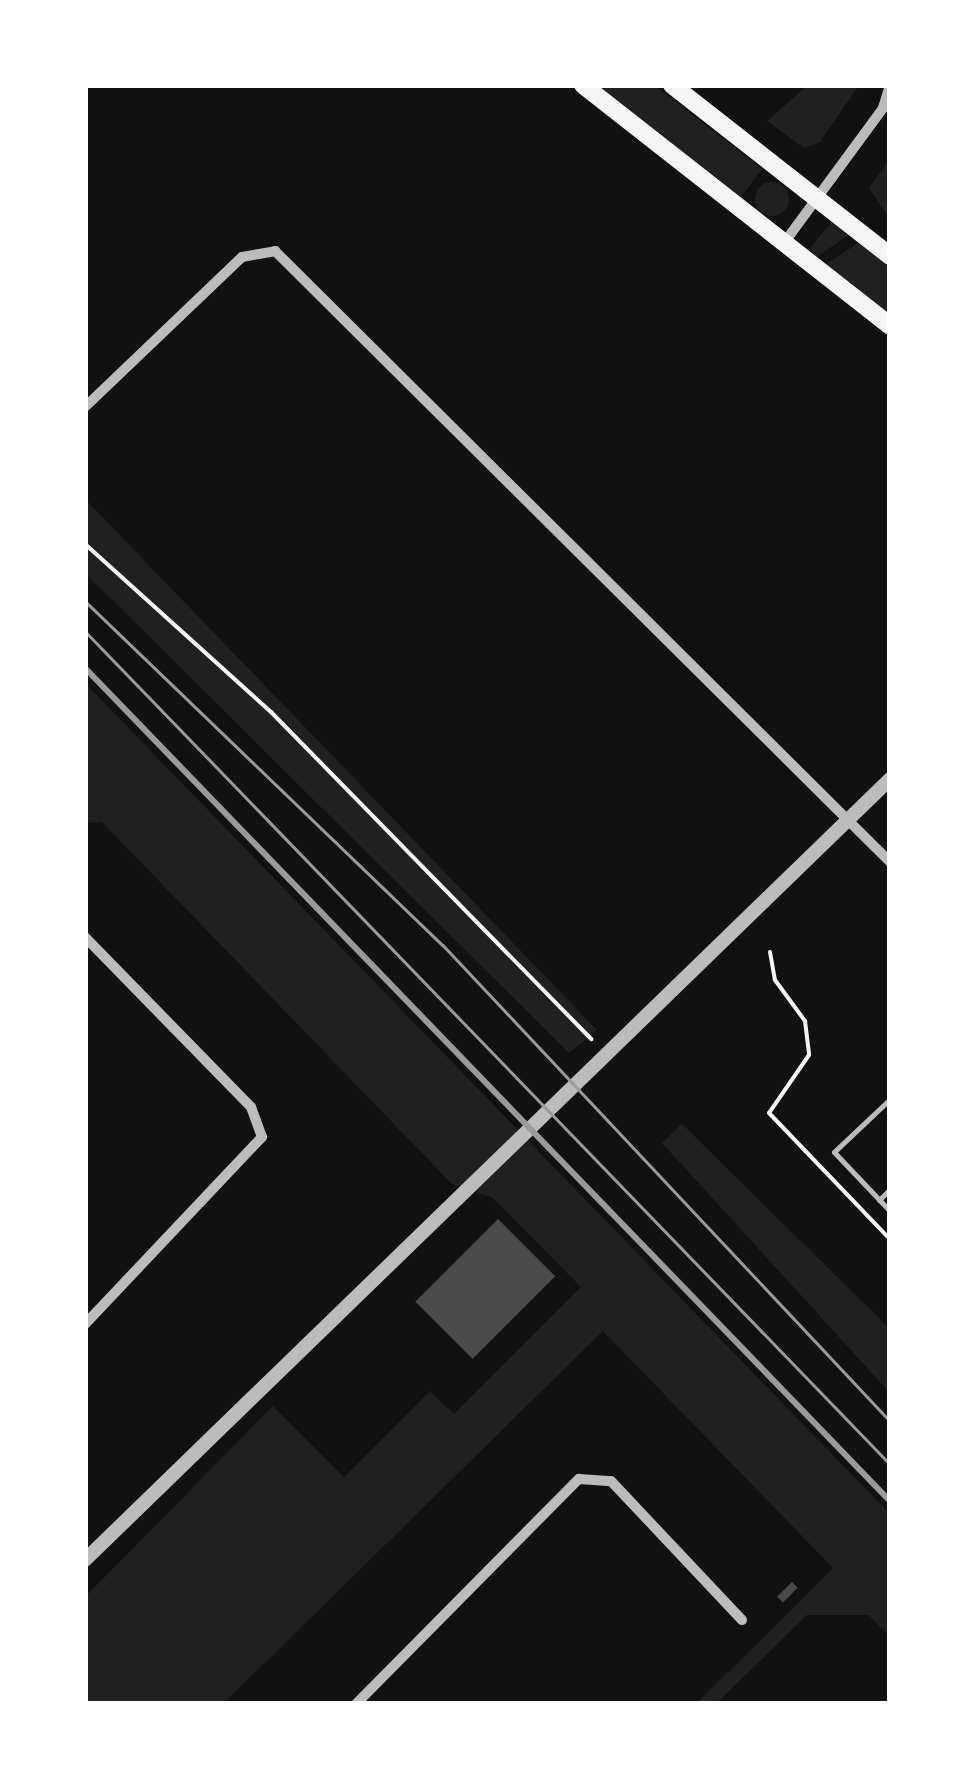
<!DOCTYPE html>
<style>
body{margin:0}
#map{position:relative;width:975px;height:1789px;overflow:hidden;background:#111;font-family:"Sofia Sans Condensed",sans-serif}
div>[style]{position:absolute}
.green>*{inset:0;background:#202020}
.round{border-radius:50%}
.building>*{inset:0;background:#4a4a4a;transform-origin:0 0}
.path>*{height:4px;margin:-2px;padding:0 2px;transform-origin:2px;border-radius:2px;background:#f5f5f5}
.service>*{height:5px;margin:-2.5px;padding:0 2.5px;transform-origin:2.5px;border-radius:2.5px;background:#bcbcbc}
.minor>*{height:10px;margin:-5px;padding:0 5px;transform-origin:5px;border-radius:5px;background:#bcbcbc}
.tertiary>*{height:14px;margin:-7px;padding:0 7px;transform-origin:7px;border-radius:7px;background:#bcbcbc}
.primary>*{height:18px;margin:-9px;padding:0 9px;transform-origin:9px;border-radius:9px;background:#f5f5f5}
.tram>*{height:2.5px;margin:-1.25px;padding:0 1.25px;transform-origin:1.25px;border-radius:1.25px;background:#9a9a9a}
.rail>*{height:6px;margin:-3px;padding:0 3px;transform-origin:3px;border-radius:3px;background:#9a9a9a}
span{translate:-50% -50%;white-space:nowrap;text-align:center;line-height:1.15;-webkit-text-stroke:8px #fff;paint-order:stroke}
.frame{position:absolute;inset:0;border:88px solid #fff;pointer-events:none}
</style>
<div id="map">
<div class="green">
<i style="clip-path:polygon(598px 85px,654px 85px,762px 169px,741px 197px)"></i>
<i style="clip-path:polygon(808px 85px,859px 85px,820px 142px,804px 148px,767px 121px)"></i>
<i style="clip-path:polygon(890px 159px,890px 219px,869px 188px)"></i>
<i class="round" style="left:755px;top:182px;width:34px;height:34px"></i>
<i style="clip-path:polygon(832px 222px,848px 235px,817px 257px,809px 249px)"></i>
<i style="clip-path:polygon(858px 243px,890px 268px,890px 314px,826px 264px)"></i>
<i style="clip-path:polygon(85px 499px,597px 1030px,569px 1053px,85px 573px)"></i>
<i style="clip-path:polygon(85px 683px,890px 1514px,890px 1637px,869px 1615px,807px 1615px,716px 1704px,696px 1704px,833px 1568px,603px 1331px,223px 1704px,85px 1704px,85px 1597px,273px 1406px,344px 1477px,430px 1391px,454px 1414px,581px 1287px,493px 1198px,452px 1184px,102px 822px,85px 823px)"></i>
<i style="clip-path:polygon(682px 1124px,890px 1329px,890px 1393px,662px 1143px)"></i>
</div>
<div class="building">
<i style="left:498px;top:1219px;width:81px;height:117px;rotate:45deg"></i>
<i style="left:792px;top:1582px;width:8px;height:21px;rotate:45deg"></i>
</div>
<div class="path">
<i style="left:85px;top:544px;width:251px;rotate:42.1deg"></i>
<i style="left:271px;top:712px;width:458px;rotate:45.6deg"></i>
<i style="left:770px;top:952px;width:28px;rotate:80deg"></i>
<i style="left:775px;top:980px;width:51px;rotate:53.8deg"></i>
<i style="left:805px;top:1021px;width:34px;rotate:83deg"></i>
<i style="left:809px;top:1055px;width:70px;rotate:124.6deg"></i>
<i style="left:769px;top:1113px;width:175px;rotate:46.2deg"></i>
</div>
<div class="service">
<i style="left:890px;top:1099px;width:77px;rotate:136.6deg"></i>
<i style="left:834px;top:1152px;width:81px;rotate:46.5deg"></i>
<i style="left:879px;top:1200px;width:16px;rotate:-45deg"></i>
</div>
<div class="minor">
<i style="left:784px;top:243px;width:167px;rotate:-53.7deg"></i>
<i style="left:883px;top:108px;width:24px;rotate:-73deg"></i>
<i style="left:85px;top:407px;width:217px;rotate:-43.7deg"></i>
<i style="left:242px;top:257px;width:34px;rotate:-10deg"></i>
<i style="left:275px;top:251px;width:867px;rotate:44.81deg"></i>
<i style="left:85px;top:937px;width:238px;rotate:45.7deg"></i>
<i style="left:251px;top:1107px;width:32px;rotate:70deg"></i>
<i style="left:262px;top:1137px;width:257px;rotate:133.4deg"></i>
<i style="left:356px;top:1704px;width:317px;rotate:-45.3deg"></i>
<i style="left:579px;top:1479px;width:32px;rotate:4deg"></i>
<i style="left:611px;top:1481px;width:191px;rotate:46.7deg"></i>
</div>
<div class="tertiary">
<i style="left:85px;top:1560px;width:1122px;rotate:-44.13deg"></i>
</div>
<div class="primary">
<i style="left:583px;top:85px;width:390px;rotate:38.1deg"></i>
<i style="left:672px;top:85px;width:277px;rotate:38.1deg"></i>
</div>
<div class="tram">
<i style="left:85px;top:601px;width:496px;rotate:43.9deg"></i>
<i style="left:443px;top:945px;width:653px;rotate:46.8deg"></i>
<i style="left:85px;top:631px;width:1158px;rotate:45.98deg"></i>
</div>
<div class="rail">
<i style="left:85px;top:668px;width:1158px;rotate:45.98deg"></i>
</div>
<div class="frame"></div>
</div>
